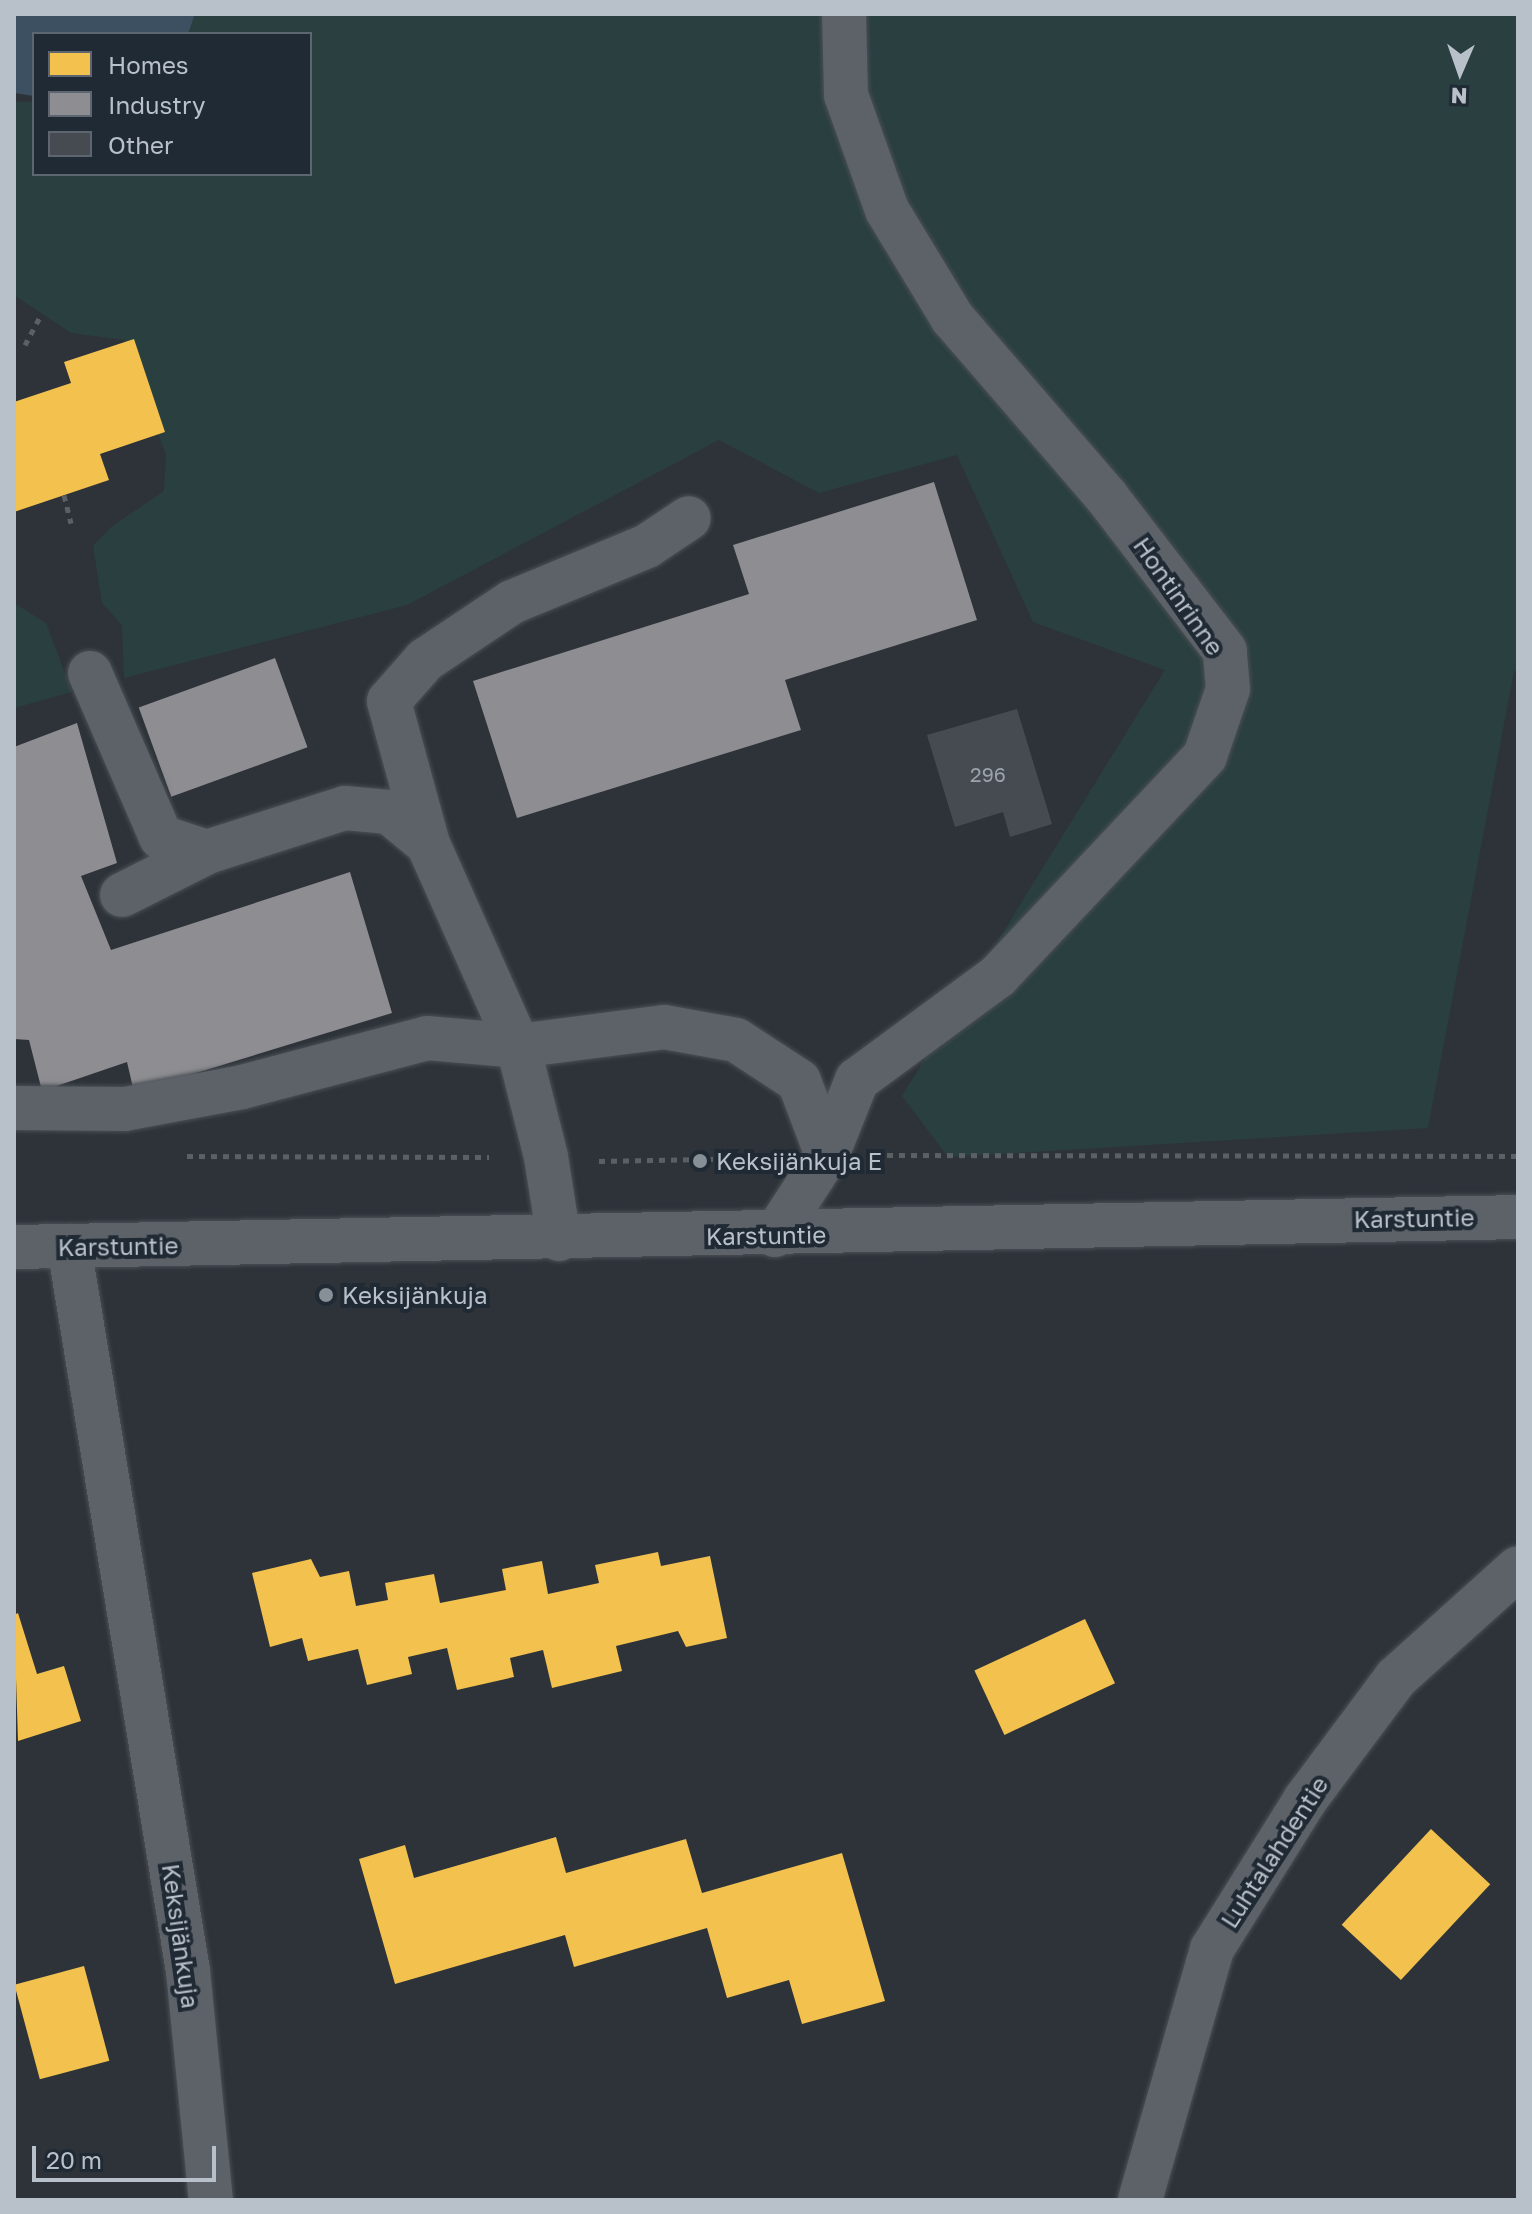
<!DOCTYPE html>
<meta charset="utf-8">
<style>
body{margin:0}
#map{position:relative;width:1532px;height:2214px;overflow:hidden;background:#2d3339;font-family:"Golos Text",sans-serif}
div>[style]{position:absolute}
.green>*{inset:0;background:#2a3f40}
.water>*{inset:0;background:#3d5062}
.homes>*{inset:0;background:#f2c14e;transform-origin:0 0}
.industry>*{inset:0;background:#8d8d92;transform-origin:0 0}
.building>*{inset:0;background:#464b51}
.path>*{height:5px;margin-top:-2.5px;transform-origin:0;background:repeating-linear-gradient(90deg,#5a6064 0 6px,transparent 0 12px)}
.roads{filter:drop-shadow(0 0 2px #4a4f54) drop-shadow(0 0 2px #4a4f54)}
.minor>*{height:44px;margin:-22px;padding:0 22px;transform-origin:22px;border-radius:22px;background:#5d6268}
.dots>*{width:22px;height:22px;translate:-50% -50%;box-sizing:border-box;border:4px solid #202a34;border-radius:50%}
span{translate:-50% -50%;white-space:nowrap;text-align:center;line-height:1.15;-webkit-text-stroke:8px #202a34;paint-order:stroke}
.number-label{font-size:20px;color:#9ca3ab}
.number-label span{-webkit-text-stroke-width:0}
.street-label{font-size:24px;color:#b8c0c9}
.poi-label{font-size:24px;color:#b8c0c9}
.left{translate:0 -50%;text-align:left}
.frame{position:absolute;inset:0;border:16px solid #b8c0c9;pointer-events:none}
.legend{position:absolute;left:32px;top:32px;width:280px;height:144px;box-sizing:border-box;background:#202a34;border:2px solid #5d6670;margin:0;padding:10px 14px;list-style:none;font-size:24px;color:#b8c0c9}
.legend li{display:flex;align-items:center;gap:16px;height:40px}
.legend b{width:40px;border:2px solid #5d6670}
.north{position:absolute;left:1420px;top:32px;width:80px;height:80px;-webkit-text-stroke:6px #202a34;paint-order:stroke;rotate:182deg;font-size:22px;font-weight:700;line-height:32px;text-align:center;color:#b8c0c9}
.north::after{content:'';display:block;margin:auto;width:28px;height:36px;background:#b8c0c9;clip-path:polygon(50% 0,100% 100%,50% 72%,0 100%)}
.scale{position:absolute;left:32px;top:2146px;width:184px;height:36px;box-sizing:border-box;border:4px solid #b8c0c9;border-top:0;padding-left:10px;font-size:24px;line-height:28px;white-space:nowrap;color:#b8c0c9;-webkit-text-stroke:6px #202a34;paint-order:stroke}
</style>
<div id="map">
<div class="green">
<i style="clip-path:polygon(195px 14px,1518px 14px,1518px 671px,1514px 671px,1428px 1128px,948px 1157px,902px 1096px,1165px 670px,1033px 622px,957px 455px,819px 493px,719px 440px,407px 605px,124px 678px,122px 625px,102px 603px,93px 546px,111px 527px,164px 491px,166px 455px,124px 340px,71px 333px,14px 295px,14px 102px,34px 102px,34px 174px,310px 174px,310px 34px,188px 34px)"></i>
<i style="clip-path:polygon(14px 603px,46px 623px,72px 692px,14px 708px)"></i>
</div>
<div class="water">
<i style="clip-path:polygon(14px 14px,195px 14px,188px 34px,34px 34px,34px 96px,14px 93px)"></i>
</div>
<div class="homes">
<i style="clip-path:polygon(134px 339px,165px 432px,100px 454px,109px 480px,14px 512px,14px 402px,71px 383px,64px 362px)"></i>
<i style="clip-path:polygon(658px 1552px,661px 1566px,710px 1556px,727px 1638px,686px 1647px,678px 1631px,616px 1646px,622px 1671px,552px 1688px,543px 1650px,510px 1658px,514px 1677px,457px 1690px,447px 1648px,408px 1657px,412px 1674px,367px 1685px,358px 1649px,308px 1661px,302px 1638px,270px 1647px,252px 1573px,311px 1559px,320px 1577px,349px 1571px,356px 1606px,388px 1600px,385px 1583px,434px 1574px,440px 1603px,506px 1590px,502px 1569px,542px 1561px,548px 1594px,599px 1583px,595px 1565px)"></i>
<i style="clip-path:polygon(18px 1613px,37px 1674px,64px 1666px,81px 1721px,18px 1741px,14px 1615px)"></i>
<i style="left:1085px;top:1619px;width:71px;height:122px;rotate:65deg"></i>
<i style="left:1431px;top:1829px;width:81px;height:131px;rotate:43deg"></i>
<i style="clip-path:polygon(556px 1837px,566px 1873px,686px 1839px,702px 1893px,842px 1853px,885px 2001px,802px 2024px,789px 1980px,727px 1998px,707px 1928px,574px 1967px,565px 1935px,395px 1984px,359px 1859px,405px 1845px,414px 1878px)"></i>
<i style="left:84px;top:1966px;width:98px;height:72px;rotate:75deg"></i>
</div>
<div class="industry">
<i style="clip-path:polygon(934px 482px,977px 620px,785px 680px,801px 730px,517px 818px,473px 681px,749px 594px,733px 545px)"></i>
<i style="left:275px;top:658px;width:95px;height:145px;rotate:70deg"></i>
<i style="clip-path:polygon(77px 723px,117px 863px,81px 876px,111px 950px,350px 872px,392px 1013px,134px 1092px,127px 1062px,42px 1091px,29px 1040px,14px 1039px,14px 747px)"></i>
</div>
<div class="building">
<i style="clip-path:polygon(1017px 709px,1052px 824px,1010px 837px,1003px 812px,955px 827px,927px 735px)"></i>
</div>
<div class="path">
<i style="left:25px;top:345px;width:34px;rotate:-62deg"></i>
<i style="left:64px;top:495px;width:29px;rotate:76deg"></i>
<i style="left:887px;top:1155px;width:631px;rotate:0.09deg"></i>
<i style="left:187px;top:1156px;width:302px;rotate:0.2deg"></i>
<i style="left:599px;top:1161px;width:162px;rotate:-1.1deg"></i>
</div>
<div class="roads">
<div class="minor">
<i style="left:90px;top:673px;width:179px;rotate:66.6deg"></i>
<i style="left:161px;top:837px;width:48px;rotate:18.1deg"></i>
<i style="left:207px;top:852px;width:145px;rotate:-17.7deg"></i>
<i style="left:345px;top:808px;width:44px;rotate:5.2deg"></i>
<i style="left:389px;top:812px;width:50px;rotate:39.4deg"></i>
<i style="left:428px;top:844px;width:221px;rotate:66deg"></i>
<i style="left:518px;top:1046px;width:114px;rotate:75.8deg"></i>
<i style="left:546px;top:1157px;width:83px;rotate:81deg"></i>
<i style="left:428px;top:844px;width:148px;rotate:-105.3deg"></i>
<i style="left:389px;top:701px;width:55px;rotate:-48.7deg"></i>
<i style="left:425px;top:660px;width:105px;rotate:-33.7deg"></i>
<i style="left:512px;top:602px;width:146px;rotate:-22.5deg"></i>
<i style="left:647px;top:546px;width:50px;rotate:-33.7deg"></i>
<i style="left:122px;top:895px;width:95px;rotate:-26.8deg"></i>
<i style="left:14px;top:1108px;width:111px;rotate:0.5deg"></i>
<i style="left:125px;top:1109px;width:119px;rotate:-10.6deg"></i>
<i style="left:242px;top:1087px;width:191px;rotate:-14.8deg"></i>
<i style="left:427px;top:1038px;width:91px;rotate:5deg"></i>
<i style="left:518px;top:1046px;width:147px;rotate:-7.4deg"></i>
<i style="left:664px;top:1027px;width:73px;rotate:10.2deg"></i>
<i style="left:736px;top:1040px;width:75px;rotate:33.1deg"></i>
<i style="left:799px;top:1081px;width:79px;rotate:69.3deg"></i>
<i style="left:775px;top:1235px;width:95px;rotate:-57deg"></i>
<i style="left:827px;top:1155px;width:81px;rotate:-68.2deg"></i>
<i style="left:857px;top:1080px;width:175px;rotate:-36.4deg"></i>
<i style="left:998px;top:976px;width:302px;rotate:-46.7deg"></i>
<i style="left:1205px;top:756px;width:71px;rotate:-71.1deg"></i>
<i style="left:1228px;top:689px;width:38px;rotate:-95deg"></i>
<i style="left:1225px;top:651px;width:195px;rotate:-127.5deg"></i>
<i style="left:1106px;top:496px;width:234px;rotate:-130.8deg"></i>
<i style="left:953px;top:319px;width:127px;rotate:-121.2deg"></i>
<i style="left:887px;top:210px;width:122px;rotate:-109.6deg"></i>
<i style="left:846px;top:95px;width:81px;rotate:-91.4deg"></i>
<i style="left:69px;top:1246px;width:735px;rotate:80.68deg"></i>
<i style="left:188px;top:1971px;width:230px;rotate:84.3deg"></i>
<i style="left:14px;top:1247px;width:1504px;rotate:-1.14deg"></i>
<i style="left:1140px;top:2200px;width:261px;rotate:-74deg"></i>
<i style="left:1212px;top:1949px;width:176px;rotate:-58deg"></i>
<i style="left:1305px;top:1800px;width:152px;rotate:-53.3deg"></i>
<i style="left:1396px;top:1678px;width:164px;rotate:-42deg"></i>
</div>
</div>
<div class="dots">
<i style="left:700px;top:1161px;background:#878f97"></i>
<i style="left:326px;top:1295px;background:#878f97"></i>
</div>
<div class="number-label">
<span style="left:988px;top:774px">296</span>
</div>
<div class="street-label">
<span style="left:1179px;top:596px;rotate:55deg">Hontinrinne</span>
<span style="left:1414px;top:1218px;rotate:-1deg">Karstuntie</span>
<span style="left:766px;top:1235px;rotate:-1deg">Karstuntie</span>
<span style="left:118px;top:1246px;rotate:-1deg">Karstuntie</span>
<span style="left:1274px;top:1852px;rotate:-57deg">Luhtalahdentie</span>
<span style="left:181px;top:1936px;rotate:82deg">Keksijänkuja</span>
</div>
<div class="poi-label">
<span class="left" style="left:716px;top:1161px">Keksijänkuja E</span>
<span class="left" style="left:342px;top:1295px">Keksijänkuja</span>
</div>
<div class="frame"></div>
<ul class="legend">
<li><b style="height:22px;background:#f2c14e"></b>Homes</li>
<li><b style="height:22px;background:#8d8d92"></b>Industry</li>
<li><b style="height:22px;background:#464b51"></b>Other</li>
</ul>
<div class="north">N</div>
<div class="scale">20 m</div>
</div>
